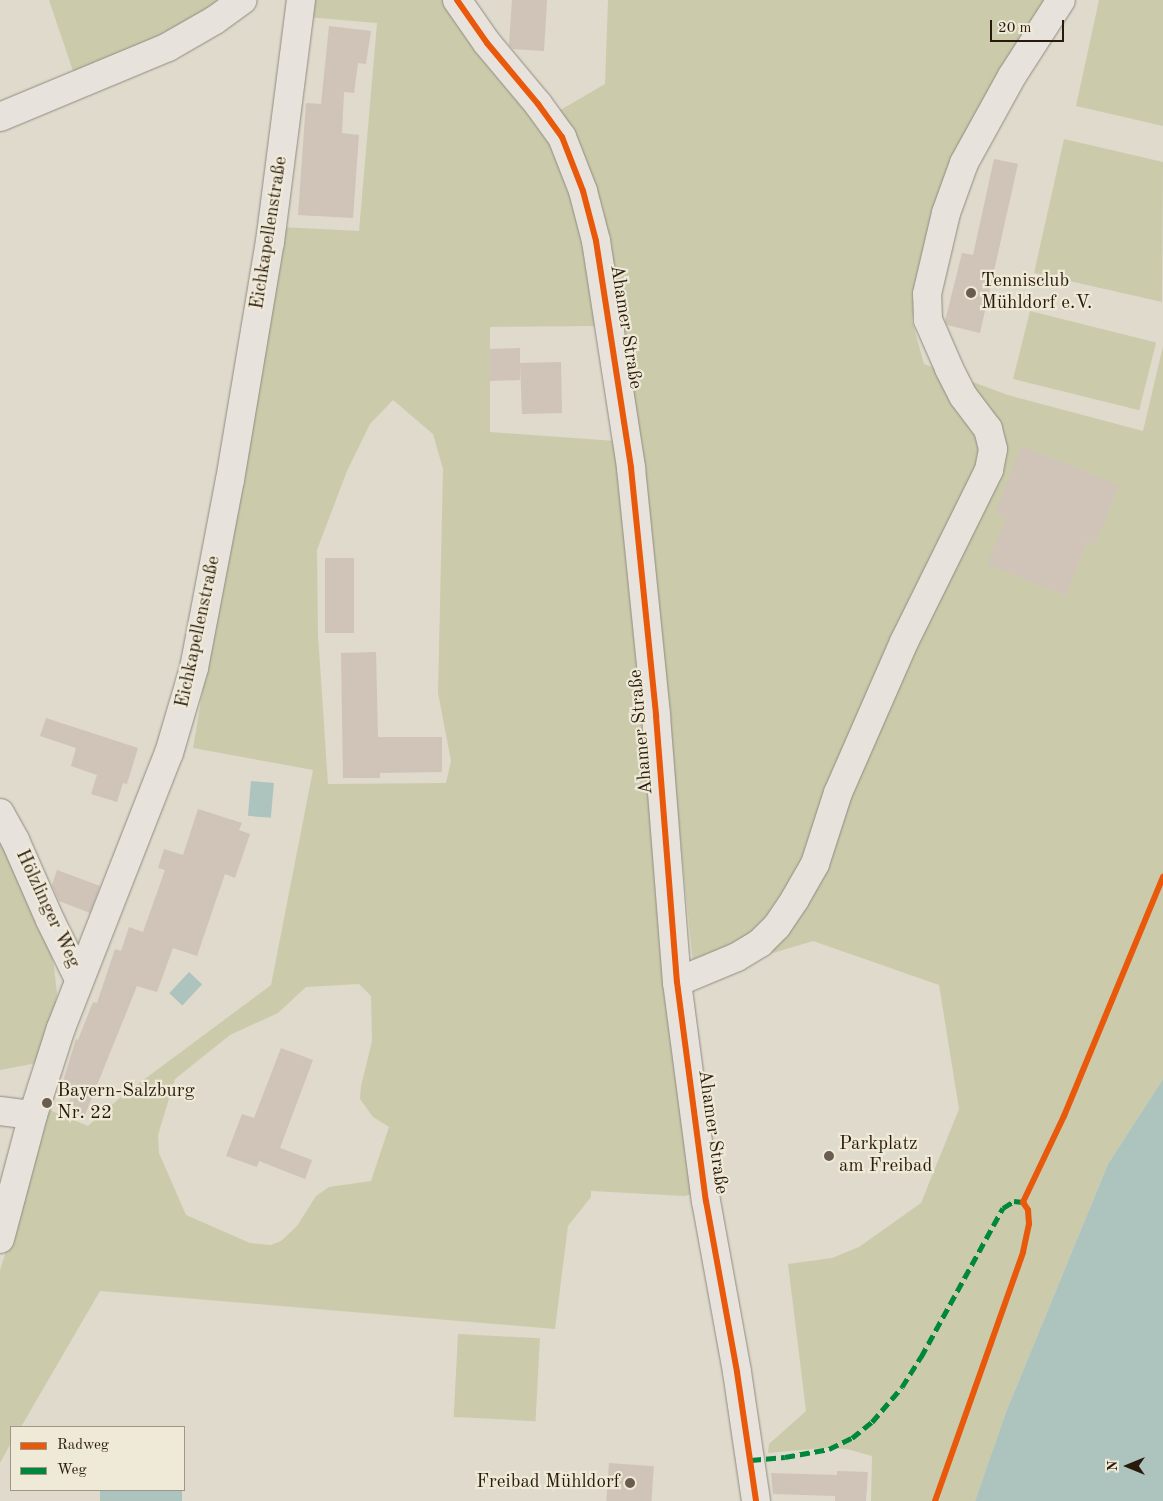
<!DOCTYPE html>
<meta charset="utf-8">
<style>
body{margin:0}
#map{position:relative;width:1163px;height:1501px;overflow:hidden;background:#dfdacb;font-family:"Old Standard TT",serif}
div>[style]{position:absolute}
.green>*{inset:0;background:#cbcbab;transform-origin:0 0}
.water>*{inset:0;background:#adc4be;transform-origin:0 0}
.building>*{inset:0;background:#d0c3b8;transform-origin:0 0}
.roads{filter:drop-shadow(0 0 1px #908b81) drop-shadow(0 0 1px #908b81)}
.minor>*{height:28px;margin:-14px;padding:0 14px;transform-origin:14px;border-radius:14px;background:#e7e3dc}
.quiet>*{height:5px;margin-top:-2.5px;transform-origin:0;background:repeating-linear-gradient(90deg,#00873e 0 10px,transparent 0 15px)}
.cycleway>*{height:6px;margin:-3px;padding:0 3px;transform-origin:3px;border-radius:3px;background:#e8590c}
.dots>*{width:14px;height:14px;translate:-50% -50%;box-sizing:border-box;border:2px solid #efe9d8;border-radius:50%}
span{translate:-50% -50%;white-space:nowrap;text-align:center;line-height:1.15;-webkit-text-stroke:4.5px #efe9d8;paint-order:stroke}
.street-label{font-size:19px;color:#2a1a0c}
.poi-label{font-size:19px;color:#2a1a0c}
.left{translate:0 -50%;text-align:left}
.right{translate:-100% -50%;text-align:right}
.legend{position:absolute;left:10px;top:1426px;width:175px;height:65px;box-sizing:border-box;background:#efe9d8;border:1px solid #a09686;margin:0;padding:6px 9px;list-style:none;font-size:15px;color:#2a1a0c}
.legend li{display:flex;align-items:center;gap:10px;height:25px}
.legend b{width:25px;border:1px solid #a09686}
.north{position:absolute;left:1103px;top:1441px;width:50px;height:50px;-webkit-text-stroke:4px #efe9d8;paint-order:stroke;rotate:270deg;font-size:14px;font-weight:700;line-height:20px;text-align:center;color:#2a1a0c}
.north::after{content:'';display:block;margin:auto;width:18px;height:22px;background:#2a1a0c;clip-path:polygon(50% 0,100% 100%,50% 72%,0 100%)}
.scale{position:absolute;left:990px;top:20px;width:74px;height:22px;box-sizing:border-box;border:2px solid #2a1a0c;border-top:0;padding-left:6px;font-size:15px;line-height:18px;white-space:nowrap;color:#2a1a0c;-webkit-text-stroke:4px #efe9d8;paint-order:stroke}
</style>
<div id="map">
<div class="green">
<i style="clip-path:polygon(49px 0,234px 0,76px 80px)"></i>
<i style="clip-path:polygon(evenodd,308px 0,445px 0,480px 56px,529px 115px,558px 155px,587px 243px,597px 326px,490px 327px,490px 432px,616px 441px,691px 1194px,685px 1196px,591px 1191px,591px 1197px,568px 1226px,555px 1329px,100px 1291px,21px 1427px,11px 1427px,11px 1443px,0 1463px,0 1270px,42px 1137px,47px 1109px,88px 1126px,122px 1096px,271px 985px,313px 770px,193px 748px,281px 227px,359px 231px,377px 23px,306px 17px,308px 0,393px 400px,433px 434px,443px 469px,438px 693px,451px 761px,446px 783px,328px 784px,318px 635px,317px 550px,347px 471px,370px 424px,393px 400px,308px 0,359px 984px,371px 996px,372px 1041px,361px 1086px,360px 1099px,373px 1117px,389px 1127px,371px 1181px,329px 1187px,316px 1196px,297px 1226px,281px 1241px,271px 1245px,250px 1243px,186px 1215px,159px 1153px,158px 1135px,175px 1079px,230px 1035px,278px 1013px,306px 987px,359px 984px)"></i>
<i style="clip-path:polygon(608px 0,1050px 0,930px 237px,912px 320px,924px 364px,1008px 395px,1143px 431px,1163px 346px,1163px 1079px,1108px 1164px,1006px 1412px,975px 1501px,871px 1501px,872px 1456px,847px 1449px,822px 1448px,768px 1453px,769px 1444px,806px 1411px,788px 1264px,832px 1258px,859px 1247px,921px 1203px,959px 1109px,939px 985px,813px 941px,749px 960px,695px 983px,643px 478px,557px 112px,605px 84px)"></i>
<i style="clip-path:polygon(1099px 0,1163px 0,1163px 126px,1076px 106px)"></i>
<i style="clip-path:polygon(1064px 139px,1163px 162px,1162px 302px,1034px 273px)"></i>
<i style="left:1030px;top:311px;width:130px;height:70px;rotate:14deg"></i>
<i style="clip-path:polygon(0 823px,44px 926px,54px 966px,57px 994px,53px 1019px,37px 1063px,0 1070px)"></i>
<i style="left:458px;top:1334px;width:82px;height:83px;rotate:3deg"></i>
</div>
<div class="water">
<i style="left:251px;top:781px;width:23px;height:35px;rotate:5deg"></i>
<i style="left:189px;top:972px;width:18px;height:29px;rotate:43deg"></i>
<i style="clip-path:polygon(1163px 1079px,1163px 1501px,975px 1501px,1006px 1412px,1108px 1164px)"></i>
<i style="left:100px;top:1490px;width:82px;height:11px"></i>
</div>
<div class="building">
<i style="clip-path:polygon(512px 0,547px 0,544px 51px,513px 49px,509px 45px)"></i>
<i style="clip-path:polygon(329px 26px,371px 31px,366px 64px,358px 63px,354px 93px,344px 92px,342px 133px,359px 135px,353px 218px,298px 215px,306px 103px,321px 104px)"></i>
<i style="clip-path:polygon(994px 159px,1018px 164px,980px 333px,947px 325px,945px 321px,962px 253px,973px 255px)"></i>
<i style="clip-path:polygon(520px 348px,520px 363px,561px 362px,562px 413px,522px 414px,520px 363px,520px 380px,490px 381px,490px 349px)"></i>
<i style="clip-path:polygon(1021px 446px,1119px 485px,1095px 545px,1087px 541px,1066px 596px,987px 564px,1006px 517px,995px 513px)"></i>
<i style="left:325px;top:558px;width:29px;height:75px"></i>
<i style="clip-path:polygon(376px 652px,378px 737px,442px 737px,442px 772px,380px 773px,380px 778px,343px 778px,341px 653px)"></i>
<i style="clip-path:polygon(46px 718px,138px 748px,127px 784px,123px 783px,117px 802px,91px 794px,97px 775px,71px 766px,76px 748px,40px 736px)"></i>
<i style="clip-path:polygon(198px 809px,242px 823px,239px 830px,250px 834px,235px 878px,225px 874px,197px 956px,173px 948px,157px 992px,137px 986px,83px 1120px,64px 1111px,75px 1089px,62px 1084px,76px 1039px,78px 1040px,93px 1002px,97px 1003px,115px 949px,121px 951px,129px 927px,143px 932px,165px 870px,158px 868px,164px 849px,183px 855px)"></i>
<i style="clip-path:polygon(57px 870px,100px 886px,90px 913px,59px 901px,52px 885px)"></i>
<i style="clip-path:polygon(281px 1048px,313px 1060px,280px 1148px,312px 1160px,305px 1179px,259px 1161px,257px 1167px,226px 1156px,242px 1114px,254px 1118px)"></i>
<i style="left:609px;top:1463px;width:45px;height:38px;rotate:4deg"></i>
<i style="clip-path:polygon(837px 1471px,868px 1472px,866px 1501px,835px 1501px,835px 1496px,773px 1494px,771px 1473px,837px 1475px)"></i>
</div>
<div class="roads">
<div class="minor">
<i style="left:457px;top:0;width:52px;rotate:55.1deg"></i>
<i style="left:487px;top:43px;width:80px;rotate:50.1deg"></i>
<i style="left:538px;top:104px;width:41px;rotate:54deg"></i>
<i style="left:562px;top:137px;width:58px;rotate:68.7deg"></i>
<i style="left:583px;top:191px;width:52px;rotate:75.4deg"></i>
<i style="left:596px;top:241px;width:230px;rotate:81.2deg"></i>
<i style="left:631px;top:468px;width:249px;rotate:84.2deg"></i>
<i style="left:656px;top:716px;width:267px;rotate:85.5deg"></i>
<i style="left:677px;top:982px;width:221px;rotate:82.5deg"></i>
<i style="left:706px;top:1201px;width:174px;rotate:79.7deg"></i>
<i style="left:737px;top:1372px;width:130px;rotate:81.6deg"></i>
<i style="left:0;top:117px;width:182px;rotate:-22.6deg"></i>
<i style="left:168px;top:47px;width:54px;rotate:-29.9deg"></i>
<i style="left:215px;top:20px;width:34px;rotate:-36deg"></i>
<i style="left:0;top:813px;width:31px;rotate:61deg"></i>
<i style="left:15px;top:840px;width:87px;rotate:66.4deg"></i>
<i style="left:50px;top:920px;width:66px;rotate:63.8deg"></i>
<i style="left:677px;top:982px;width:65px;rotate:-22.6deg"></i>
<i style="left:737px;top:957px;width:27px;rotate:-31deg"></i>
<i style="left:760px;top:943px;width:24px;rotate:-45deg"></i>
<i style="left:777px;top:926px;width:32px;rotate:-56deg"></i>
<i style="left:795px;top:899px;width:40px;rotate:-60.3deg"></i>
<i style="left:815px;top:864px;width:75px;rotate:-72.1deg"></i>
<i style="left:838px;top:793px;width:165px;rotate:-66.4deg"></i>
<i style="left:904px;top:642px;width:192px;rotate:-63.7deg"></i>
<i style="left:989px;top:470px;width:21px;rotate:-79deg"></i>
<i style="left:993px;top:449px;width:21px;rotate:-104deg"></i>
<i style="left:988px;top:429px;width:41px;rotate:-127.1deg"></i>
<i style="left:963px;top:396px;width:31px;rotate:-117deg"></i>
<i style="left:949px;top:368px;width:52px;rotate:-113.6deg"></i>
<i style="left:928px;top:320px;width:26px;rotate:-92deg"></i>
<i style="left:927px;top:294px;width:83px;rotate:-76.8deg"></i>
<i style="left:946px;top:213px;width:53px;rotate:-70.2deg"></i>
<i style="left:964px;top:163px;width:99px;rotate:-61.1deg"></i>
<i style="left:1012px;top:76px;width:90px;rotate:-57.2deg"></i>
<i style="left:0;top:1111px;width:33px;rotate:7deg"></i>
<i style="left:0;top:1239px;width:128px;rotate:-75.1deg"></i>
<i style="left:33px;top:1115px;width:91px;rotate:-72.2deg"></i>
<i style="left:61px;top:1028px;width:295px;rotate:-68.6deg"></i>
<i style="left:169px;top:753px;width:89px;rotate:-73.6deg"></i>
<i style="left:194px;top:668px;width:191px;rotate:-79.2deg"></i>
<i style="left:230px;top:480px;width:241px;rotate:-80.5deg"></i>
<i style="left:270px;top:242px;width:244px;rotate:-82.7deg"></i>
</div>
</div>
<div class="quiet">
<i style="left:751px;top:1460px;width:34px;rotate:-5deg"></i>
<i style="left:785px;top:1457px;width:45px;rotate:-10.3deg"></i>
<i style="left:829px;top:1449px;width:25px;rotate:-26deg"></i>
<i style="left:852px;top:1438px;width:26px;rotate:-39deg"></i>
<i style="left:872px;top:1422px;width:46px;rotate:-49.4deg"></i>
<i style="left:902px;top:1387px;width:36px;rotate:-58deg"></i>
<i style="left:921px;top:1357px;width:170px;rotate:-61.2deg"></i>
<i style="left:1003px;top:1208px;width:13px;rotate:-32deg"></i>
<i style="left:1014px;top:1201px;width:9px;rotate:6deg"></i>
<i style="left:1023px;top:1202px;width:4px;rotate:56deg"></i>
</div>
<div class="cycleway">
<i style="left:457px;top:0;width:52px;rotate:55.1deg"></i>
<i style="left:487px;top:43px;width:80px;rotate:50.1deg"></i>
<i style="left:538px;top:104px;width:41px;rotate:54deg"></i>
<i style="left:562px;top:137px;width:58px;rotate:68.7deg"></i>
<i style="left:583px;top:191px;width:52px;rotate:75.4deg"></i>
<i style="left:596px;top:241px;width:230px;rotate:81.2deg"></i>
<i style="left:631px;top:468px;width:249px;rotate:84.2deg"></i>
<i style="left:656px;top:716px;width:267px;rotate:85.5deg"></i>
<i style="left:677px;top:982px;width:221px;rotate:82.5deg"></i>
<i style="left:706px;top:1201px;width:174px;rotate:79.7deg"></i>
<i style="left:737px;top:1372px;width:130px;rotate:81.6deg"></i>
<i style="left:935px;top:1501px;width:264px;rotate:-70.5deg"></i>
<i style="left:1023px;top:1252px;width:29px;rotate:-78deg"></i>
<i style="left:1029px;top:1224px;width:14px;rotate:-94deg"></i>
<i style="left:1028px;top:1210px;width:9px;rotate:-122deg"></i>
<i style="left:1023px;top:1202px;width:95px;rotate:-64.5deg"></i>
<i style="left:1064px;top:1116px;width:259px;rotate:-67.5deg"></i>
</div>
<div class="dots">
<i style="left:971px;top:293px;background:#695d4f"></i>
<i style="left:47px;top:1103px;background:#695d4f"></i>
<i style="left:829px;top:1156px;background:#695d4f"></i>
<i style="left:630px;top:1483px;background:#695d4f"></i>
</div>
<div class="street-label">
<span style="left:270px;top:233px;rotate:-81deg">Eichkapellenstraße</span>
<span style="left:625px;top:327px;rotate:81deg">Ahamer Straße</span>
<span style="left:199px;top:632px;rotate:-78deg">Eichkapellenstraße</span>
<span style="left:642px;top:732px;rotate:-95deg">Ahamer Straße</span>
<span style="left:47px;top:909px;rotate:65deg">Hölzlinger Weg</span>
<span style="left:712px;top:1132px;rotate:82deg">Ahamer Straße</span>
</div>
<div class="poi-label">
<span class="left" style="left:981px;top:293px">Tennisclub<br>Mühldorf e.V.</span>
<span class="left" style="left:57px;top:1103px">Bayern-Salzburg<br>Nr. 22</span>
<span class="left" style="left:839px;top:1156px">Parkplatz<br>am Freibad</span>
<span class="right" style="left:620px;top:1483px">Freibad Mühldorf</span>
</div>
<ul class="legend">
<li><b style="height:6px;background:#e8590c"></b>Radweg</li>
<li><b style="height:6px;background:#00873e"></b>Weg</li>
</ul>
<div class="north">N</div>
<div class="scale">20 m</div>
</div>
